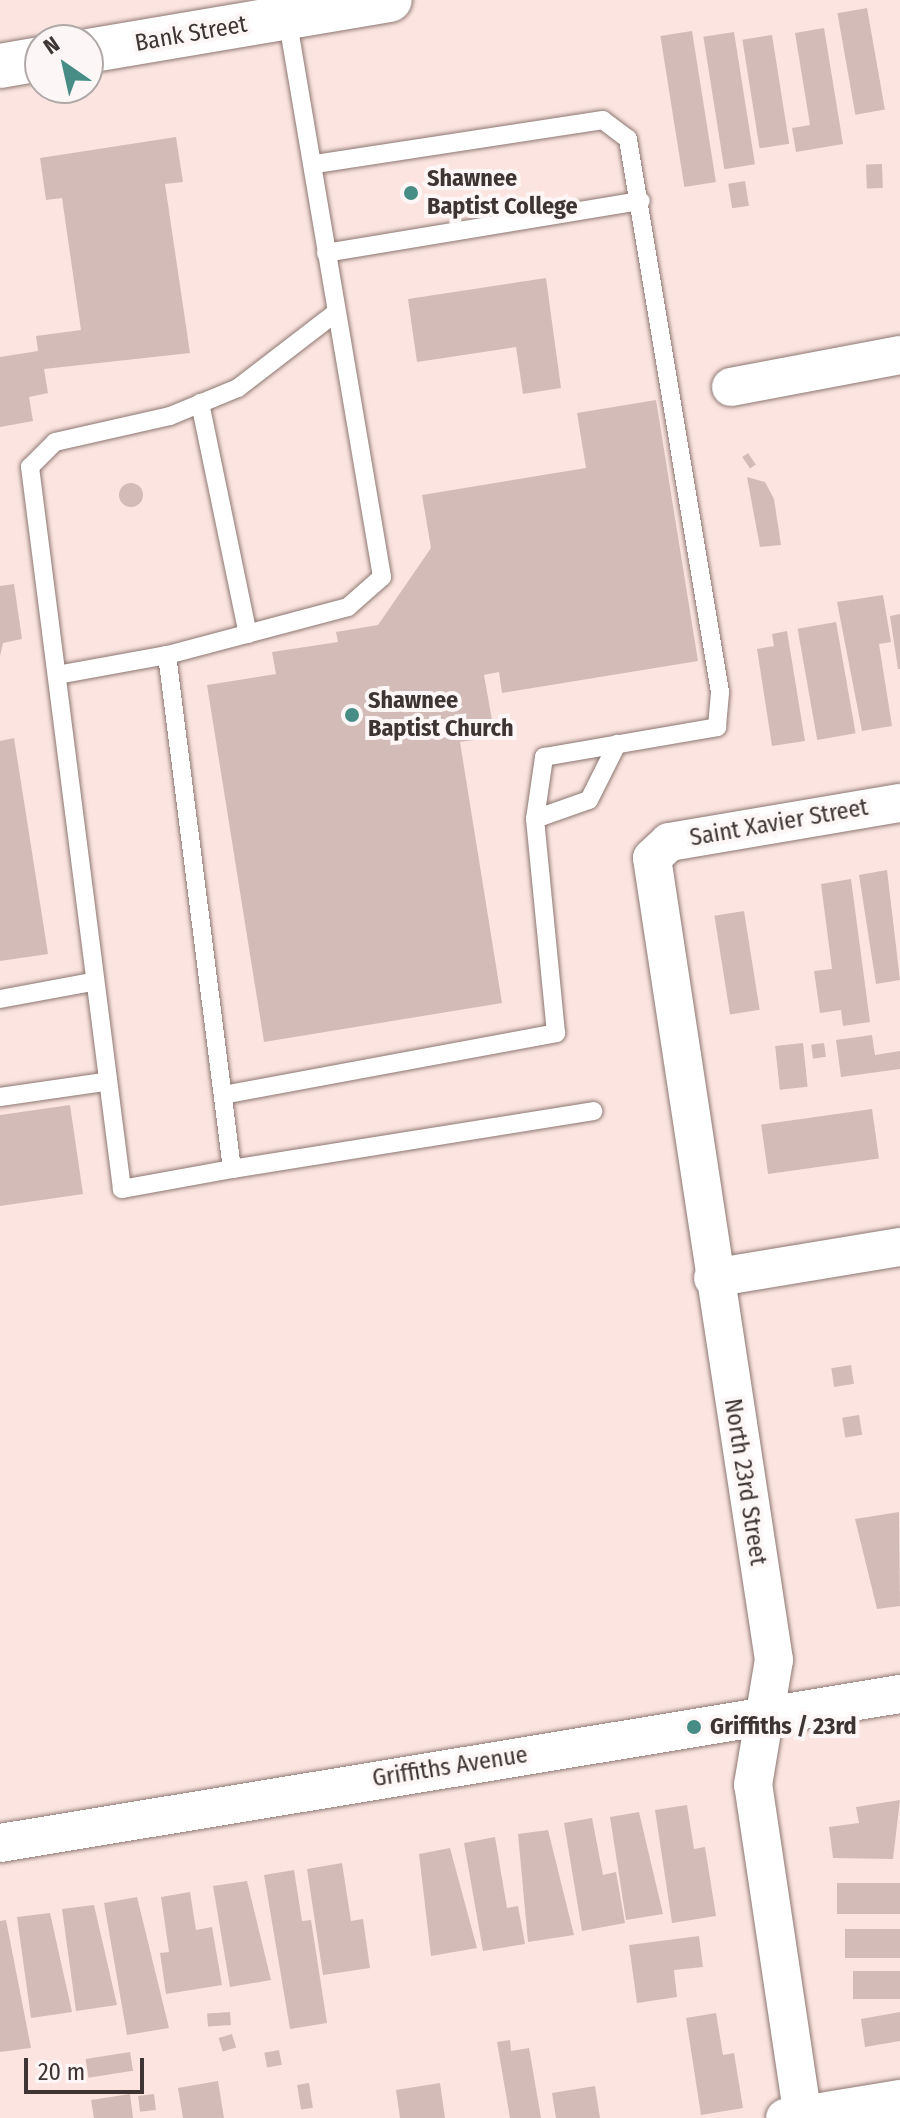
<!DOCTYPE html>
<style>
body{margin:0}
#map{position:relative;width:900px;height:2118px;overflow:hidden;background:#fce5e0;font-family:"Fira Sans Condensed",sans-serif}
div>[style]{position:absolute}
.building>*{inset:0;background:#d3bcb7;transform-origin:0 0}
.round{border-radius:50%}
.roads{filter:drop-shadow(0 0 2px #8c7772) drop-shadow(0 0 2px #8c7772)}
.service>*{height:18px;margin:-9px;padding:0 9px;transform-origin:9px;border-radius:9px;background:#fff}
.minor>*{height:38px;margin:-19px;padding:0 19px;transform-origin:19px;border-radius:19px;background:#fff}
.tertiary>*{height:44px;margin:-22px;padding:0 22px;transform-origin:22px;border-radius:22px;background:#fff}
.dots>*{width:22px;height:22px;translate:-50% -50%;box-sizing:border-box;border:4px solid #fcf7f6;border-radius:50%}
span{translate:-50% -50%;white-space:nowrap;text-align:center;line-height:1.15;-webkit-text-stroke:8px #fcf7f6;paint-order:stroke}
.street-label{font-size:24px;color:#3e3433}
.poi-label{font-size:24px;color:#3e3433;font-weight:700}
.left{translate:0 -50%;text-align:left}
.north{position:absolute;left:24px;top:24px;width:80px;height:80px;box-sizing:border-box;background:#fcf7f6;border:2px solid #b0a9a8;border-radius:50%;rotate:326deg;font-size:22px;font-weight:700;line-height:32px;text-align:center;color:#3e3433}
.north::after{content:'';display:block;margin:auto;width:28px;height:36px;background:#478d86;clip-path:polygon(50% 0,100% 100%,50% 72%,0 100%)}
.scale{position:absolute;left:24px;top:2058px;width:120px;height:36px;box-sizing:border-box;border:4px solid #3e3433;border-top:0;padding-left:10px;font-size:24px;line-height:28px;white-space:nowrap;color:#3e3433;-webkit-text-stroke:6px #fcf7f6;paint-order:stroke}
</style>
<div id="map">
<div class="building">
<i style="left:867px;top:8px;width:103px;height:30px;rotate:80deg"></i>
<i style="clip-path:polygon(824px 28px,843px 144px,796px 152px,792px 128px,810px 125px,795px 33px)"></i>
<i style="left:692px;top:31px;width:153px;height:32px;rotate:81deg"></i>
<i style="left:734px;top:32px;width:134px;height:31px;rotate:81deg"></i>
<i style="left:772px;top:35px;width:110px;height:30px;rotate:81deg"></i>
<i style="clip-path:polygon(176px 137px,183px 182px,165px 184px,190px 353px,44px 369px,48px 393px,29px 397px,33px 421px,0 427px,0 357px,38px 351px,36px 336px,81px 330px,62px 198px,46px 200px,40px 158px)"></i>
<i style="left:882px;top:164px;width:24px;height:16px;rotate:88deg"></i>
<i style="left:745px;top:181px;width:25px;height:17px;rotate:81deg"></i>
<i style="clip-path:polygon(546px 278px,561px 388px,523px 394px,516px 347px,417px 362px,408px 299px)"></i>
<i style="clip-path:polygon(656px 400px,698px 661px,502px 693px,499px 672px,484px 675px,495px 737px,460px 742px,502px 1003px,264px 1042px,207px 685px,276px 674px,272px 652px,338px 642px,336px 632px,378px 625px,431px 548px,422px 495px,586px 468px,577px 413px)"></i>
<i style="left:748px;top:453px;width:14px;height:7px;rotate:56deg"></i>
<i style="clip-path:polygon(747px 477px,765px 482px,774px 499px,781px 545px,760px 547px)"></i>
<i class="round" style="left:119px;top:483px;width:24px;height:24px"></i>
<i style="clip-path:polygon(14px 584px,22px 639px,3px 643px,0 656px,0 586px)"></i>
<i style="clip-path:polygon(883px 595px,891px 642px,879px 644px,892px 726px,862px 731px,837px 602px)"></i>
<i style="clip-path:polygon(900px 614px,900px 669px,898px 669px,890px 616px)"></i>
<i style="left:836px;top:622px;width:113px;height:39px;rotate:80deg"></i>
<i style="clip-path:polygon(787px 631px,805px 741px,772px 746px,757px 649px,774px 646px,772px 634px)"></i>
<i style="clip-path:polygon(14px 738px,48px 954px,0 961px,0 741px)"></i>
<i style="clip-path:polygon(887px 870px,900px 980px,876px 984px,859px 875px)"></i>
<i style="clip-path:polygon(851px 879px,870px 1022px,843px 1026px,841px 1010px,820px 1013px,814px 971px,832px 969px,821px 884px)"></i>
<i style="left:744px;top:911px;width:100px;height:30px;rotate:81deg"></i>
<i style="clip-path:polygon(872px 1035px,875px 1055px,900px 1051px,900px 1069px,841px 1077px,836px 1040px)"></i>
<i style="left:803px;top:1043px;width:44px;height:28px;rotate:84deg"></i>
<i style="left:824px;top:1043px;width:14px;height:13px;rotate:82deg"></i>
<i style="clip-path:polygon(70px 1105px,83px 1194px,0 1206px,0 1115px)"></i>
<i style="left:872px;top:1109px;width:50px;height:112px;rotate:82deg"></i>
<i style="left:851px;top:1365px;width:19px;height:20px;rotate:81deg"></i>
<i style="left:859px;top:1415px;width:20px;height:17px;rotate:81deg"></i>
<i style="clip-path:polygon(899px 1512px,900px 1606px,877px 1609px,855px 1519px)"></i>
<i style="clip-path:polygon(900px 1800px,893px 1859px,833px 1858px,829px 1827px,859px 1823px,856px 1807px)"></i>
<i style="clip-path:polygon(687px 1805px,694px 1849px,705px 1847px,716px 1916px,672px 1923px,655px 1810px)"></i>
<i style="clip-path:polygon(639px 1812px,663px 1914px,626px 1920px,610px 1817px)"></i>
<i style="clip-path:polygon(592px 1818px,603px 1875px,616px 1872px,625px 1923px,582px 1931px,564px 1823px)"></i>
<i style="clip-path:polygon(548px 1830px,574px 1935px,528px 1942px,518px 1834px)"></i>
<i style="clip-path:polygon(495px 1837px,507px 1908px,518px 1906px,525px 1944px,483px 1951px,464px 1843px)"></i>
<i style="clip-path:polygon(450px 1848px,477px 1948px,431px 1956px,419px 1854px)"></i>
<i style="clip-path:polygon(342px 1863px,351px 1921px,363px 1919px,370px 1968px,323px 1975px,307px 1869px)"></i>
<i style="clip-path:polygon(294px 1870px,302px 1921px,311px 1920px,327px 2023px,290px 2029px,264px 1875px)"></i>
<i style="clip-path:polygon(247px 1881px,271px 1980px,230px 1987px,213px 1886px)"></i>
<i style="left:900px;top:1883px;width:31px;height:63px;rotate:90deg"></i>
<i style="clip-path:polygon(190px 1892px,196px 1930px,212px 1927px,222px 1985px,166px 1994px,160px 1953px,169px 1952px,161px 1897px)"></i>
<i style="clip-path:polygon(137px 1897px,169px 2028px,127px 2035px,104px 1903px)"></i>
<i style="clip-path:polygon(94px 1905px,117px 2005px,76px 2011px,62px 1909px)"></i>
<i style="clip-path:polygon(50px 1913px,72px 2012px,31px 2018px,17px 1917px)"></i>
<i style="clip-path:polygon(6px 1920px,31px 2048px,0 2052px,0 1921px)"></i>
<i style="left:900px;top:1929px;width:29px;height:55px;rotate:90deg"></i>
<i style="clip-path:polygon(699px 1936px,703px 1967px,674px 1970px,677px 1997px,637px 2003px,629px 1945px)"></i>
<i style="left:900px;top:1971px;width:28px;height:47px;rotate:90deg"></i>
<i style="left:230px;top:2012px;width:13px;height:23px;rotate:86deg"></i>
<i style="clip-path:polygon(900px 2012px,900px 2041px,865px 2047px,861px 2019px)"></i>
<i style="clip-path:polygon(716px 2013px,723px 2055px,734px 2053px,743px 2108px,701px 2115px,686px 2018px)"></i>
<i style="left:232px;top:2034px;width:14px;height:14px;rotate:73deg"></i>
<i style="clip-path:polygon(510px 2040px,511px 2051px,529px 2048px,541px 2118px,510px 2118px,497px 2042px)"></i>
<i style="left:279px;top:2050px;width:15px;height:15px;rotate:79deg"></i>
<i style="left:130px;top:2052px;width:19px;height:45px;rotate:81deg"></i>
<i style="clip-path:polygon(218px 2081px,224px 2118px,183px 2118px,178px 2088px)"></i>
<i style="left:309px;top:2083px;width:25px;height:12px;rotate:81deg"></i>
<i style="clip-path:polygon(440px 2083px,445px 2118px,400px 2118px,396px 2090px)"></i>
<i style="clip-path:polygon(595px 2086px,600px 2118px,556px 2118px,552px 2093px)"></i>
<i style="clip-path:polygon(130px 2094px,133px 2118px,94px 2118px,91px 2100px)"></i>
<i style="left:154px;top:2094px;width:16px;height:16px;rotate:83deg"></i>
</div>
<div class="roads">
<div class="service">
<i style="left:287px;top:17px;width:568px;rotate:80.37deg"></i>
<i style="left:382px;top:577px;width:45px;rotate:138.6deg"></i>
<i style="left:348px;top:607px;width:187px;rotate:165.1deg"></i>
<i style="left:167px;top:655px;width:518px;rotate:82.79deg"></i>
<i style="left:232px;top:1169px;width:112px;rotate:169.7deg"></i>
<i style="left:122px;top:1189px;width:728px;rotate:-97.26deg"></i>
<i style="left:30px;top:467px;width:35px;rotate:-45deg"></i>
<i style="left:55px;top:442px;width:118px;rotate:-12.7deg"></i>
<i style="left:170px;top:416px;width:74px;rotate:-22.4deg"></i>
<i style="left:238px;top:388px;width:121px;rotate:-37.6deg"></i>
<i style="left:326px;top:253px;width:319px;rotate:-9.4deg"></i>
<i style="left:200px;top:403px;width:236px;rotate:78.3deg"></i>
<i style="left:57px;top:675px;width:112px;rotate:-10.3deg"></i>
<i style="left:535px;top:819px;width:57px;rotate:-19.4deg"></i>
<i style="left:589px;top:800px;width:63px;rotate:-63.4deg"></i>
<i style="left:0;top:999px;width:94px;rotate:-10.5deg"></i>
<i style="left:223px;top:1095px;width:339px;rotate:-10.5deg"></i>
<i style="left:556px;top:1033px;width:215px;rotate:-95.6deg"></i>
<i style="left:535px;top:819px;width:63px;rotate:-81.7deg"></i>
<i style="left:544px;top:757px;width:176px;rotate:-9.8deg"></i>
<i style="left:717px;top:727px;width:35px;rotate:-85deg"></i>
<i style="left:720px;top:692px;width:561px;rotate:-99.45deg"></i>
<i style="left:628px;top:139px;width:31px;rotate:-143deg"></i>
<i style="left:603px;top:120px;width:291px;rotate:171.3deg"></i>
<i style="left:0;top:1097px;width:105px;rotate:-8.2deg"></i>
<i style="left:232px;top:1169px;width:366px;rotate:-9.1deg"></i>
</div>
<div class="minor">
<i style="left:731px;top:387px;width:172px;rotate:-10.7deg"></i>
<i style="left:713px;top:1278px;width:190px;rotate:-9.4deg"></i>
<i style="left:0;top:1843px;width:912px;rotate:-9.4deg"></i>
<i style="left:785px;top:2118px;width:117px;rotate:-9.4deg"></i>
<i style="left:803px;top:2118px;width:337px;rotate:-98.5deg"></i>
<i style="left:753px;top:1785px;width:127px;rotate:-80.5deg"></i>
<i style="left:774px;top:1660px;width:811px;rotate:-98.65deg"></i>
<i style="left:652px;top:858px;width:23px;rotate:-43deg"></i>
<i style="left:669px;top:842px;width:234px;rotate:-9.6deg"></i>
</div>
<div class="tertiary">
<i style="left:88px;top:51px;width:306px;rotate:-9.6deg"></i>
<i style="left:0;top:66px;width:41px;rotate:-9.9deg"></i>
</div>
</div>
<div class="dots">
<i style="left:411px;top:193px;background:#478d86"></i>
<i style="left:352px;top:715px;background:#478d86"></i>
<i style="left:694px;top:1727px;background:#478d86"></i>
</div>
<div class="street-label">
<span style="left:191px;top:34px;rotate:-10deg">Bank Street</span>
<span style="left:779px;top:823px;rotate:-10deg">Saint Xavier Street</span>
<span style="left:745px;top:1482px;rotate:81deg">North 23rd Street</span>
<span style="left:450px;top:1767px;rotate:-9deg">Griffiths Avenue</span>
</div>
<div class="poi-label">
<span class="left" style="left:427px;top:193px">Shawnee<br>Baptist College</span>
<span class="left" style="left:368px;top:715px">Shawnee<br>Baptist Church</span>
<span class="left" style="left:710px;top:1727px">Griffiths / 23rd</span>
</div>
<div class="north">N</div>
<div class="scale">20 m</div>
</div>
